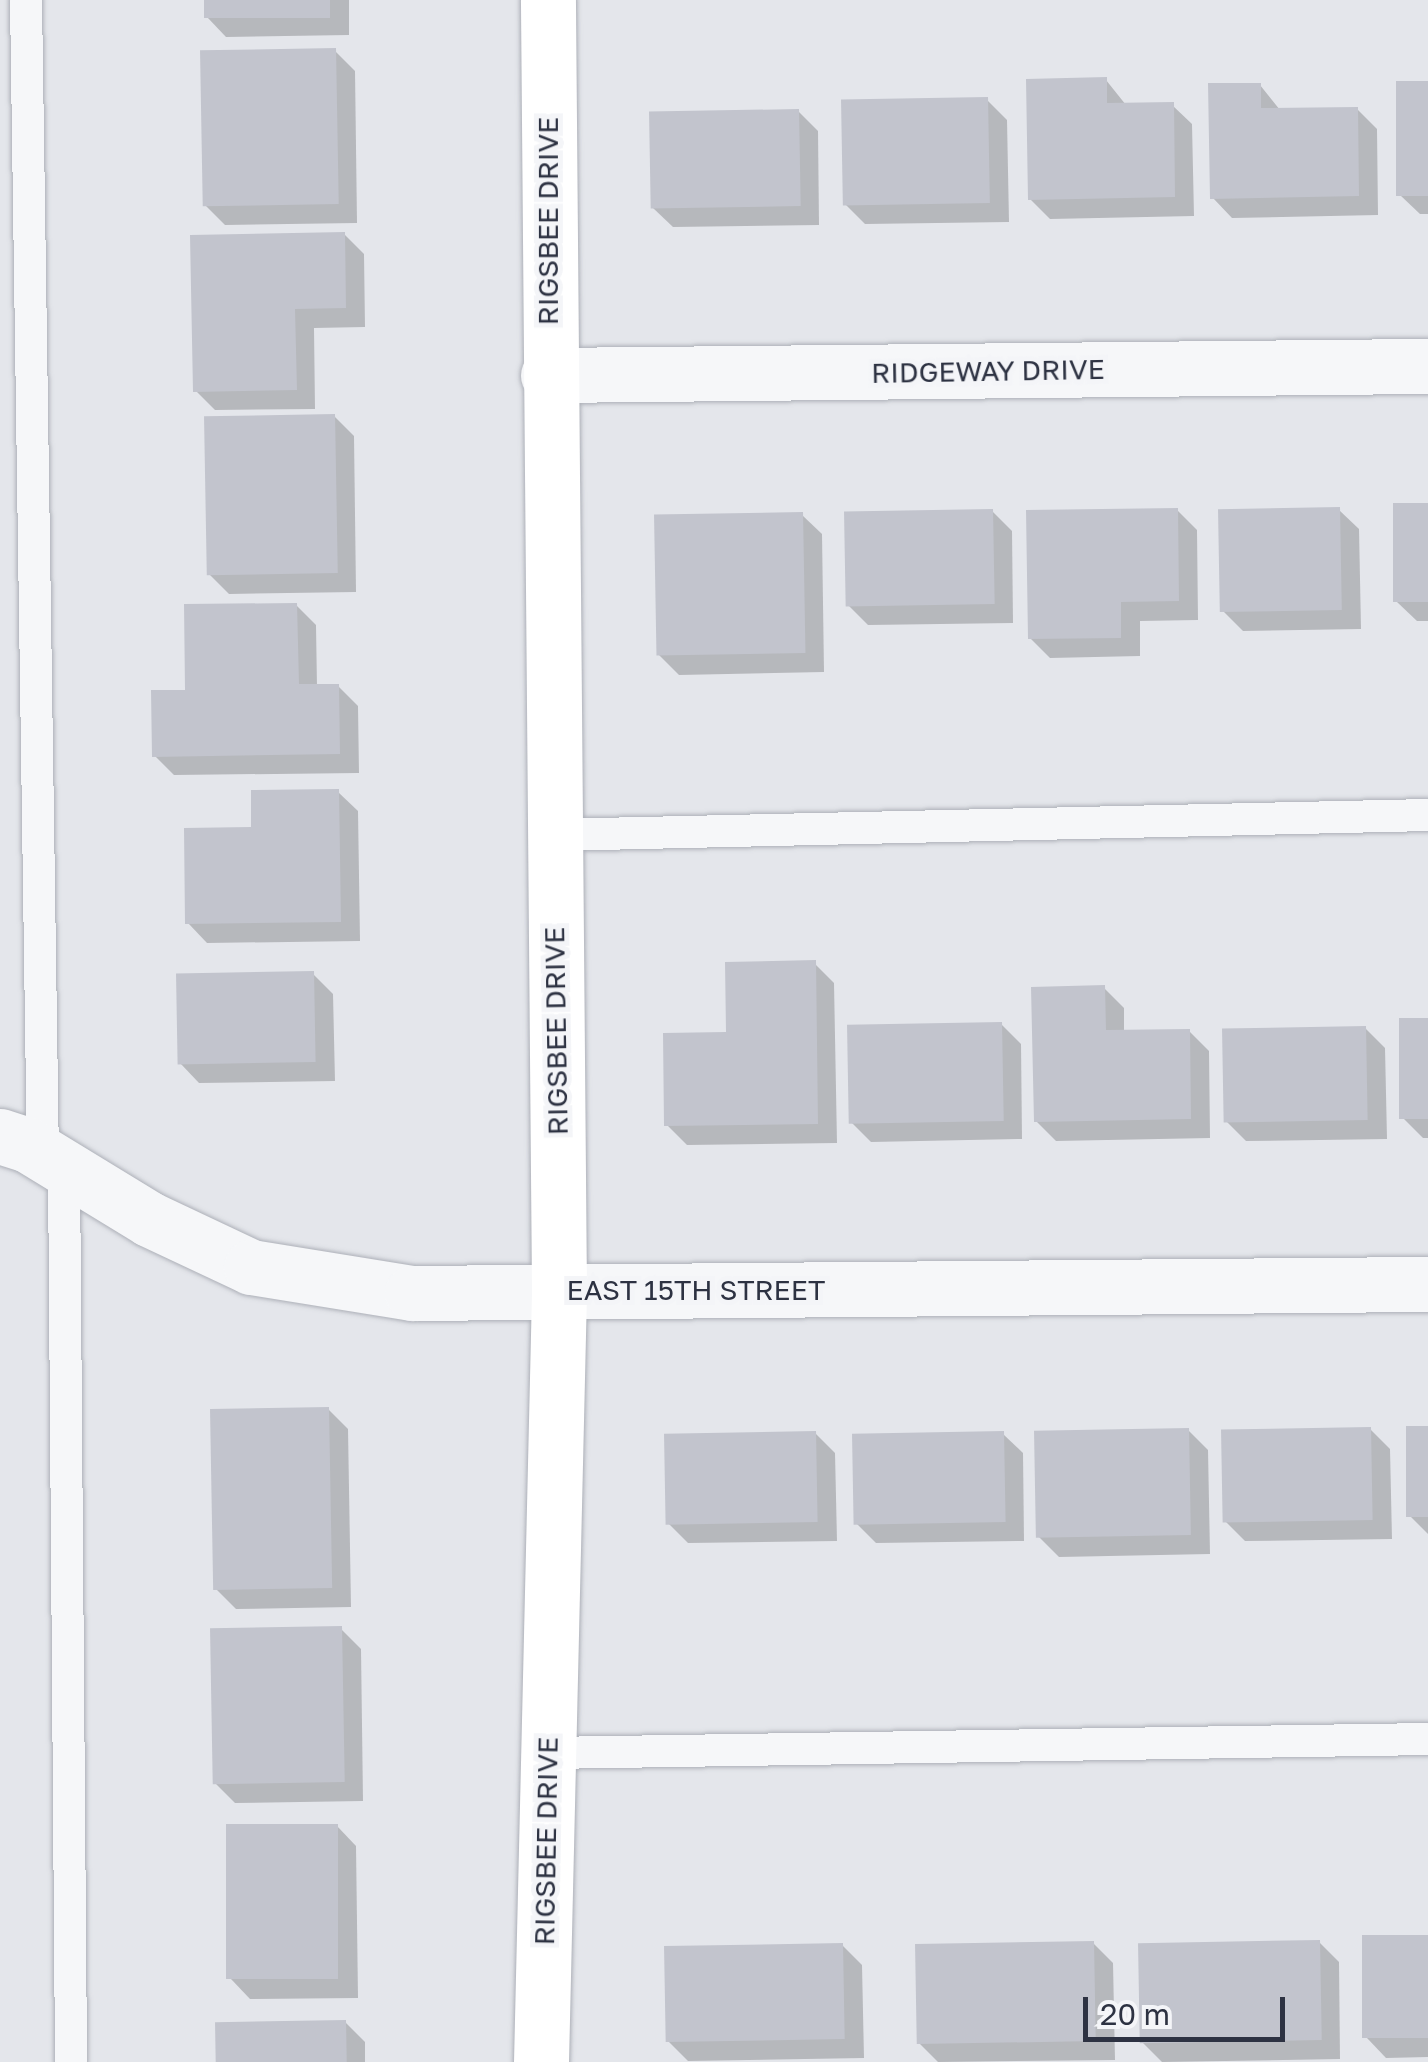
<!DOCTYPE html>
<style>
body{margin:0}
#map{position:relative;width:1428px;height:2062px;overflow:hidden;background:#e4e6eb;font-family:"Golos Text",sans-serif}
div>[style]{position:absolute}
.shadow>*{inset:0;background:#0003}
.building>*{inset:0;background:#c2c4cd;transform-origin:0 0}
.roads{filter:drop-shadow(0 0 2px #adb0b8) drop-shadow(0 0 2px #adb0b8)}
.lane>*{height:32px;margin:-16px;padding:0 16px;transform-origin:16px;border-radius:16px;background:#f6f7f9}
.street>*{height:55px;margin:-27.5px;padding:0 27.5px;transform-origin:27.5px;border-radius:27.5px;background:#f6f7f9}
.secondary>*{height:55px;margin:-27.5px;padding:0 27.5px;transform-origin:27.5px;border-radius:27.5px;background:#fff}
span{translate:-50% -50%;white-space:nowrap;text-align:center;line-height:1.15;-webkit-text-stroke:10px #f4f5f8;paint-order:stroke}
.street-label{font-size:28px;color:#2d3242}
.scale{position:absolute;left:1083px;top:1997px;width:202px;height:45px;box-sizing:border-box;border:5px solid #2d3242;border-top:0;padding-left:12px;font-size:30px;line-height:35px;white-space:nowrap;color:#2d3242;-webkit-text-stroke:8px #f4f5f8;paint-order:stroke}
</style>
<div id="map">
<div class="shadow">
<i style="clip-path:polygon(206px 0,349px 0,349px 35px,226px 37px,207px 17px)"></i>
<i style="clip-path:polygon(335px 51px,355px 71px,357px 223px,225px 225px,205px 205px)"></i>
<i style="clip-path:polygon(1106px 80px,1126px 105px,1172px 105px,1192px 124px,1194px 216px,1050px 219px,1030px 199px)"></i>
<i style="clip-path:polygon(1428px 83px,1428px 214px,1420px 214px,1400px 195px)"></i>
<i style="clip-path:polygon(1260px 85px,1280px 110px,1357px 109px,1377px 129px,1378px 215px,1232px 218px,1213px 198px)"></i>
<i style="clip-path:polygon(987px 100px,1007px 120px,1009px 222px,865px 224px,845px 204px)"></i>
<i style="clip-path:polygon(798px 111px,818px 131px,819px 225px,673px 227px,653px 208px)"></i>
<i style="clip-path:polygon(344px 234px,364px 254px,365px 327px,314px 328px,315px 409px,215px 410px,195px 390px)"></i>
<i style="clip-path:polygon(334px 416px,354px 436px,356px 592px,229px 594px,209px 574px)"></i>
<i style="clip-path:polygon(1428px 506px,1428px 621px,1417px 621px,1397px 602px)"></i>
<i style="clip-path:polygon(1177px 510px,1197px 530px,1198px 620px,1140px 621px,1140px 656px,1050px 658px,1030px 638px)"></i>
<i style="clip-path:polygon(1339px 510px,1359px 529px,1361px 629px,1243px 631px,1223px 611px)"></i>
<i style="clip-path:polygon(992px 511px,1012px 531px,1013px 623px,868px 625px,848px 605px)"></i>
<i style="clip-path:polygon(802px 515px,822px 534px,824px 672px,679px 675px,659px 655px)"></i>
<i style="clip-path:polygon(296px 605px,316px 625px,317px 687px,338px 686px,358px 706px,359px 773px,174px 775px,154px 755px,187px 692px)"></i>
<i style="clip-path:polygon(338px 792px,358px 811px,360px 941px,207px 943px,188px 923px,254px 829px)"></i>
<i style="clip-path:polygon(814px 963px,834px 983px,837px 1143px,687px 1145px,667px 1125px,729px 1035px)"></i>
<i style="clip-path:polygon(313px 974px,333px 994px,335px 1081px,199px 1083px,180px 1063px)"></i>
<i style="clip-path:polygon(1104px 988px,1124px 1008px,1124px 1032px,1189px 1031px,1209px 1051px,1210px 1138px,1056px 1141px,1036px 1121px)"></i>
<i style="clip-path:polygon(1428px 1020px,1428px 1138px,1423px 1138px,1403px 1118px)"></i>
<i style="clip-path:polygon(1001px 1024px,1021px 1044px,1022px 1139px,871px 1142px,851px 1122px)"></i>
<i style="clip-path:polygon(1365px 1028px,1385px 1048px,1387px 1139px,1246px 1141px,1226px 1121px)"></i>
<i style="clip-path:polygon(328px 1409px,348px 1429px,351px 1607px,236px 1609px,216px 1589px)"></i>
<i style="clip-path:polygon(1428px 1428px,1428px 1534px,1410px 1516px)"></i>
<i style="clip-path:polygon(1370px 1429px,1390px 1449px,1392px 1539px,1245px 1541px,1225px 1521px)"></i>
<i style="clip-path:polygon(1188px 1430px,1208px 1450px,1210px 1554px,1059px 1557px,1039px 1537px)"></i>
<i style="clip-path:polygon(815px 1433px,835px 1453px,837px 1541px,688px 1543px,668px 1523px)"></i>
<i style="clip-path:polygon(1003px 1434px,1023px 1453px,1024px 1541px,876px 1543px,856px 1523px)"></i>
<i style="clip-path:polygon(341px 1629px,361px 1649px,363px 1801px,235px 1803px,215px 1783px)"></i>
<i style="clip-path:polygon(337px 1826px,356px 1846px,358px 1998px,250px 1999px,231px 1979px)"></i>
<i style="clip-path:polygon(1428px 1937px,1428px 2057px,1386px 2058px,1367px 2038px)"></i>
<i style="clip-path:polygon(1319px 1942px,1339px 1962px,1340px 2059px,1162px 2062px,1142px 2042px)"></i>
<i style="clip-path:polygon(1093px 1943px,1113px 1963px,1115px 2060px,938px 2062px,919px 2043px)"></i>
<i style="clip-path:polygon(842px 1945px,862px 1965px,864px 2058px,688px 2061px,668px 2041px)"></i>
<i style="clip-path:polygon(345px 2022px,365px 2042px,365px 2062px,218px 2062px)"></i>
</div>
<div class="building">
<i style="left:204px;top:0;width:126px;height:18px"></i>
<i style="left:336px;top:48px;width:156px;height:136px;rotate:89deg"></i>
<i style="clip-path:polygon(1107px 77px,1107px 103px,1174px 102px,1175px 197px,1028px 200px,1026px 79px)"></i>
<i style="left:1396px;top:81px;width:32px;height:115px"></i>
<i style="clip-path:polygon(1208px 83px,1261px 83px,1261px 108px,1358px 107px,1359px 196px,1210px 199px)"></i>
<i style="left:988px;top:97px;width:106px;height:147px;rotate:89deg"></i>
<i style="left:799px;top:109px;width:97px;height:150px;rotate:89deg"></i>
<i style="clip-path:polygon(345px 232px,346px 308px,295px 309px,297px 390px,193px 392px,190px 235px)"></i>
<i style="left:335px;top:414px;width:159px;height:131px;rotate:89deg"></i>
<i style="left:1428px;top:503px;width:99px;height:35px;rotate:90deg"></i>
<i style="left:1340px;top:507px;width:103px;height:122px;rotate:89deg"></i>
<i style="clip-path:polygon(1178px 508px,1179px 601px,1121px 602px,1121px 638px,1028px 639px,1026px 510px)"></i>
<i style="left:993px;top:509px;width:95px;height:149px;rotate:89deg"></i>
<i style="left:803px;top:512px;width:141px;height:149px;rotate:89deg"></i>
<i style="clip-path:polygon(297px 603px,299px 684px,339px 684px,340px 754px,152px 757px,151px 690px,185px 690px,184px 604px)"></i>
<i style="clip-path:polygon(339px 789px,341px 922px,185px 924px,184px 828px,251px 827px,251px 790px)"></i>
<i style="clip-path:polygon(816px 960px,818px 1124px,664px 1126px,663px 1033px,726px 1032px,725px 962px)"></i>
<i style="left:314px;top:971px;width:91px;height:138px;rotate:89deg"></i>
<i style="clip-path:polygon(1105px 985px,1106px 1030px,1190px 1029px,1191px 1119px,1034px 1122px,1031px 987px)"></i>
<i style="left:1399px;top:1018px;width:29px;height:101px"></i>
<i style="left:1002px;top:1022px;width:99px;height:155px;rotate:89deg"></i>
<i style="left:1366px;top:1026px;width:94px;height:144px;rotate:89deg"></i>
<i style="left:329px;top:1407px;width:181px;height:119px;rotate:89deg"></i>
<i style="left:1406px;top:1426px;width:22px;height:91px"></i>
<i style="left:1371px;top:1427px;width:93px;height:150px;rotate:89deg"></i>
<i style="left:1189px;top:1428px;width:107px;height:155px;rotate:89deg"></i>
<i style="left:816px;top:1431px;width:91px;height:152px;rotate:89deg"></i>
<i style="left:1004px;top:1431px;width:91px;height:152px;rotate:89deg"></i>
<i style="left:342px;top:1626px;width:156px;height:132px;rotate:89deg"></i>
<i style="left:338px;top:1824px;width:155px;height:112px;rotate:90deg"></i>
<i style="left:1428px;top:1935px;width:103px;height:66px;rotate:90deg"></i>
<i style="left:1320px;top:1940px;width:100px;height:182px;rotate:89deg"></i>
<i style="left:1094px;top:1941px;width:100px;height:179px;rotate:89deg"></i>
<i style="left:843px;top:1943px;width:96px;height:179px;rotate:89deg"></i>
<i style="left:346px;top:2020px;width:42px;height:131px;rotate:89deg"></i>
</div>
<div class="roads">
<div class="lane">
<i style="left:26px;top:0;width:1154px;rotate:89.16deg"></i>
<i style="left:554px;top:835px;width:874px;rotate:-1.31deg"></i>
<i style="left:64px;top:1167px;width:895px;rotate:89.55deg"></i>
<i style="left:548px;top:1753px;width:880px;rotate:-0.91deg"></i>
</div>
<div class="street">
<i style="left:548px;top:375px;width:880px;rotate:-0.59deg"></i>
<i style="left:0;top:1136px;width:29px;rotate:18deg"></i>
<i style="left:28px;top:1145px;width:142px;rotate:31.4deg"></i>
<i style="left:149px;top:1219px;width:113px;rotate:25.2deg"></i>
<i style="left:251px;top:1267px;width:163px;rotate:9.2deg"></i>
<i style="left:412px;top:1293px;width:1016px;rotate:-0.51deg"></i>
</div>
<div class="secondary">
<i style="left:541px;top:2062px;width:771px;rotate:-88.66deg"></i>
<i style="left:559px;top:1291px;width:1291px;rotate:-90.49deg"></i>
</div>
</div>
<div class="street-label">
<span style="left:548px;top:221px;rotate:-90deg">RIGSBEE DRIVE</span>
<span style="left:988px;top:371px;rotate:-1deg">RIDGEWAY DRIVE</span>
<span style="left:556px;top:1031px;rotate:-91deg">RIGSBEE DRIVE</span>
<span style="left:696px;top:1290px">EAST 15TH STREET</span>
<span style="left:546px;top:1841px;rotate:-89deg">RIGSBEE DRIVE</span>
</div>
<div class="scale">20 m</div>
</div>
